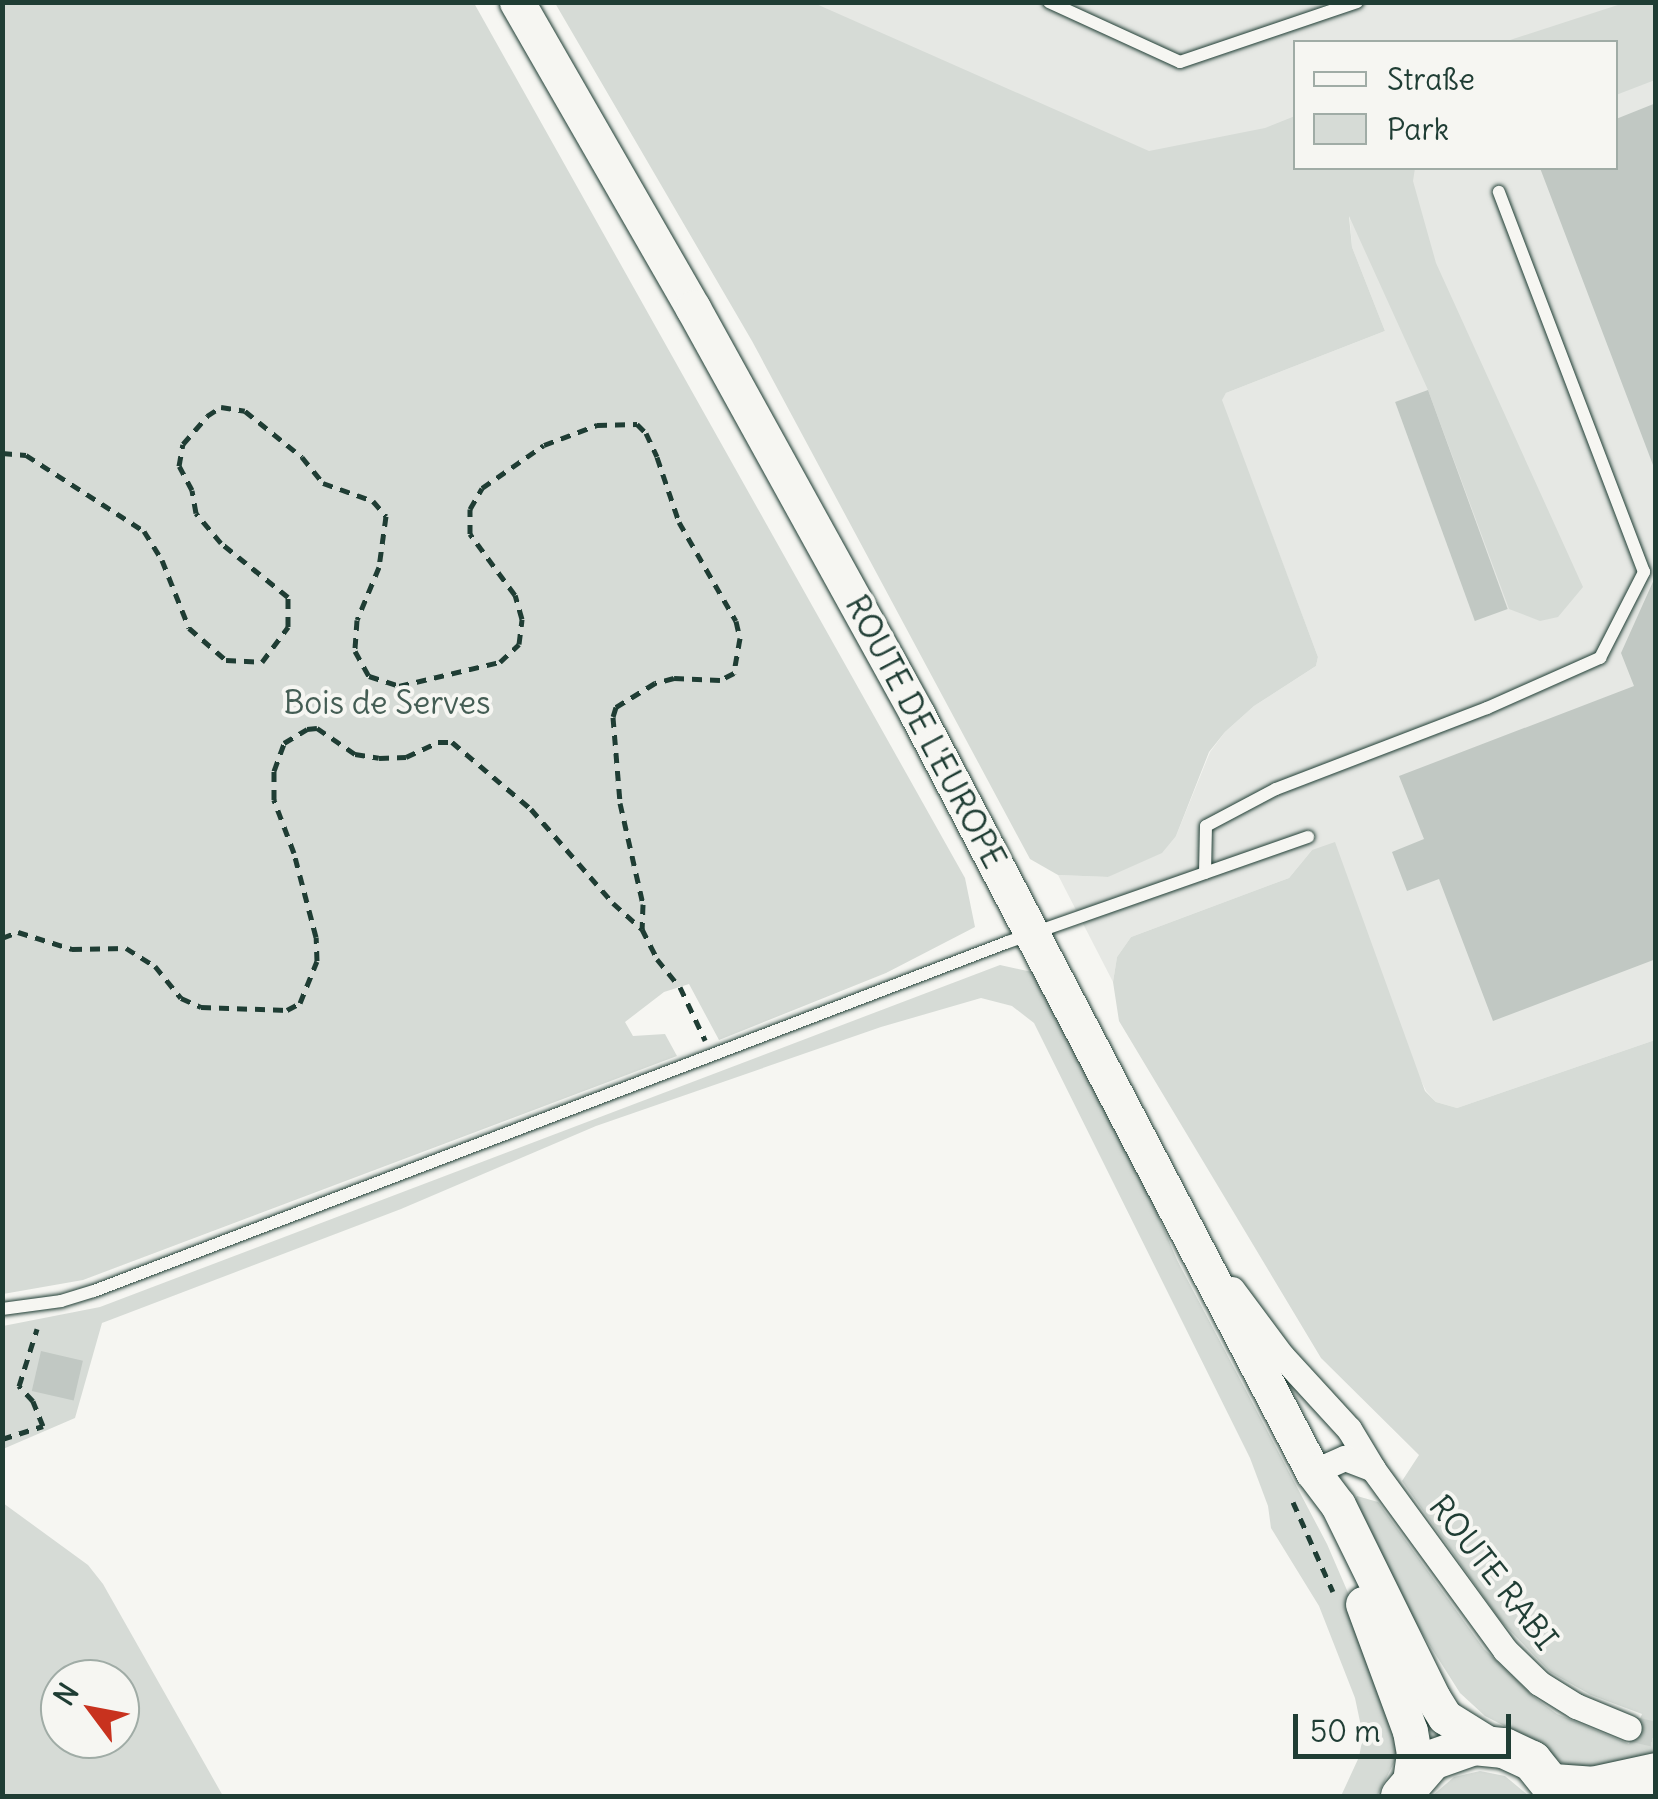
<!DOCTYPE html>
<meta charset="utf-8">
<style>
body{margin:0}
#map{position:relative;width:1658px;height:1799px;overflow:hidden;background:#f6f6f2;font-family:Delius,sans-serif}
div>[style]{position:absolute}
.built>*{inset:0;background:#e6e8e4}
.green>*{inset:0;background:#d6dbd6}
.building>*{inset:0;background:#c1c8c3;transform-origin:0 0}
.street-tunnel>*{height:25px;margin-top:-12.5px;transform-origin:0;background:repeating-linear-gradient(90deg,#cbd1cc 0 25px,transparent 0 37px)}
.path>*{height:5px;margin-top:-2.5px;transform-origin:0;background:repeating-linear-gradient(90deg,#1f3d34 0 10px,transparent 0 18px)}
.roads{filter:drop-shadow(0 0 2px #1f3d34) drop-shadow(0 0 2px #1f3d34)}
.lane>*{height:12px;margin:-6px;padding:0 6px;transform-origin:6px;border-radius:6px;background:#f6f6f2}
.street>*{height:25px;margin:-12.5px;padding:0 12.5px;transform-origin:12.5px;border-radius:12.5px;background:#f6f6f2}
.secondary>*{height:35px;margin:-17.5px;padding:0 17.5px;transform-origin:17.5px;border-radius:17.5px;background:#f6f6f2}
.primary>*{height:40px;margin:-20px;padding:0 20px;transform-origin:20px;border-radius:20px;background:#f6f6f2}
span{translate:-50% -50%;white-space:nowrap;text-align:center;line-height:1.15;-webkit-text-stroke:8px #f6f6f2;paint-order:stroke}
.park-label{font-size:32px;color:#445d54}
.street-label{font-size:32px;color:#1f3d34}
.frame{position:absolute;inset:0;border:5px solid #1f3d34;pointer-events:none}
.legend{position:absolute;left:1293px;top:40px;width:325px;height:130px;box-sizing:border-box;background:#f6f6f2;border:2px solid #a0aca6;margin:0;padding:12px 18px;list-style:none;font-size:30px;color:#1f3d34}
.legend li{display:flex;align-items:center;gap:20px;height:50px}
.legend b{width:50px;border:2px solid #a0aca6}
.north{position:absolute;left:40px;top:1659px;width:100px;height:100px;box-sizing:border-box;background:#f6f6f2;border:2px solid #a0aca6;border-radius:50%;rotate:302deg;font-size:28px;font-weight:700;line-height:40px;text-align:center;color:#1f3d34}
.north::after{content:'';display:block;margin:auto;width:35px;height:45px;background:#c8321e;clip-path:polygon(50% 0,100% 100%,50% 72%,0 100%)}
.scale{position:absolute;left:1293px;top:1714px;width:218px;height:45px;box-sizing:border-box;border:5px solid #1f3d34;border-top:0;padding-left:12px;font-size:30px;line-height:35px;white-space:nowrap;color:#1f3d34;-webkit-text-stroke:8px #f6f6f2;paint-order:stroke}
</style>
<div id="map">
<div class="built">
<i style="clip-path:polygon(658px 3px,1655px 3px,1655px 1040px,1457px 1108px,1436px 1102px,1426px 1091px,1312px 850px,1289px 878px,1131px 937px,1117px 957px,1113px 982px,1058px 875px,1108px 877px,1176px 836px,1210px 752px,1225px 732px,1254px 706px,1316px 666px,1318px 657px,1221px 400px,1226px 393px,1385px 331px,1352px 247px,1347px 187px,1298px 168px,1616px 168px,1616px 42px,1296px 42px,1295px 157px,1147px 163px)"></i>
</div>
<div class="green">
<i style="clip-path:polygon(3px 2px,474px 3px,965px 878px,975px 927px,886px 973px,719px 1040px,689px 984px,664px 992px,625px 1022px,633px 1036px,665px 1034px,677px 1056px,83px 1280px,3px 1294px)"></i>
<i style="clip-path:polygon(1627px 2px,1655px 3px,1655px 80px,1616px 95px,1616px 42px,1504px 42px)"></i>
<i style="clip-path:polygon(555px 3px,814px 3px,1149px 151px,1265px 128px,1295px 116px,1296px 168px,1415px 168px,1413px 181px,1436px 263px,1583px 587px,1558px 617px,1540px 621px,1509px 609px,1428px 390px,1349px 216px,1352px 247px,1385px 331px,1226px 393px,1222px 400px,1318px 657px,1316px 666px,1254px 706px,1225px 732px,1209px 752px,1176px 836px,1162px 853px,1108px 877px,1058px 875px,1030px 859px,752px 341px)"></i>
<i style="clip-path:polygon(1335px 842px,1425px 1091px,1436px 1102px,1457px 1108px,1655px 1040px,1655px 1758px,1611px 1770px,1567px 1767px,1538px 1743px,1485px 1716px,1460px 1693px,1415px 1622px,1354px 1502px,1357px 1496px,1378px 1502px,1484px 1649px,1534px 1697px,1557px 1714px,1629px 1744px,1642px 1714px,1591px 1695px,1550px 1672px,1500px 1620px,1402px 1481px,1419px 1455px,1321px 1358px,1119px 1021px,1113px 982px,1117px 957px,1131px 937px,1289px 878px,1312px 850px)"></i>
<i style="clip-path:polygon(1000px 965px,1032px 972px,1048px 996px,1147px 1189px,1177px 1260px,1327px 1544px,1362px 1625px,1398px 1733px,1398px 1755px,1377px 1796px,1341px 1796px,1359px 1757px,1363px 1736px,1355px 1698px,1319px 1606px,1271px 1528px,1268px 1506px,1250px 1458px,1034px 1023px,1012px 1006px,981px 998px,881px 1027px,596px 1126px,401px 1209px,102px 1323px,75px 1418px,3px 1449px,3px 1326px,100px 1307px)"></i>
<i style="clip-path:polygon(evenodd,3px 1503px,88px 1565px,103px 1584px,223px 1796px,3px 1796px,3px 1503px,60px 1679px,120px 1679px,120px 1739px,60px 1739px,60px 1679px)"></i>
<i style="clip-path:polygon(1480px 1771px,1505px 1776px,1529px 1796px,1432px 1796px,1454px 1777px)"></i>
</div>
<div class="building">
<i style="clip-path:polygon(1656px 103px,1656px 464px,1653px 465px,1540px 168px,1616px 168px,1616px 119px)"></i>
<i style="left:1428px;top:390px;width:233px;height:35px;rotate:70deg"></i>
<i style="clip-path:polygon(1656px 575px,1656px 959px,1493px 1021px,1439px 879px,1407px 891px,1392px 852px,1424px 839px,1399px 776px,1634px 686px,1621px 653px)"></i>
<i style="left:41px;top:1351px;width:43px;height:41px;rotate:13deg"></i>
</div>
<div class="street-tunnel">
<i style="left:1629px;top:1728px;width:28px;rotate:13deg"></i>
</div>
<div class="path">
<i style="left:2px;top:453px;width:24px;rotate:5deg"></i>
<i style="left:26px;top:455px;width:140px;rotate:32.8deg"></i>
<i style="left:144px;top:531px;width:34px;rotate:58deg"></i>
<i style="left:162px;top:560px;width:73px;rotate:68.3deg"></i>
<i style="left:189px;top:628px;width:49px;rotate:40.9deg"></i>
<i style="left:226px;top:660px;width:36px;rotate:3deg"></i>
<i style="left:262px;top:662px;width:44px;rotate:-53.4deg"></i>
<i style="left:288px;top:627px;width:30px;rotate:-90deg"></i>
<i style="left:288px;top:597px;width:86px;rotate:-141.1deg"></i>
<i style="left:221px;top:543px;width:39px;rotate:-130deg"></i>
<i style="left:196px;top:513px;width:23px;rotate:-100deg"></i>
<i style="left:192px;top:490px;width:27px;rotate:-118deg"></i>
<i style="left:179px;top:466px;width:22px;rotate:-80deg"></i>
<i style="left:183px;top:444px;width:37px;rotate:-49deg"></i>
<i style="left:207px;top:416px;width:17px;rotate:-33deg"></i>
<i style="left:221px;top:407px;width:24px;rotate:9deg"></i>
<i style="left:245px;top:411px;width:73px;rotate:38.9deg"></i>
<i style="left:302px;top:457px;width:33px;rotate:51deg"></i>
<i style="left:323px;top:483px;width:53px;rotate:19.8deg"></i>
<i style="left:373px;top:501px;width:20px;rotate:49deg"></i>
<i style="left:386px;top:516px;width:51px;rotate:97.8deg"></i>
<i style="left:379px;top:567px;width:57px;rotate:112.5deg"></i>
<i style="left:357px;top:620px;width:31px;rotate:94deg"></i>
<i style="left:355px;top:651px;width:29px;rotate:61deg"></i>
<i style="left:369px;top:676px;width:32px;rotate:18deg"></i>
<i style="left:399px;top:686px;width:104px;rotate:-13.4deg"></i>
<i style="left:500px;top:662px;width:26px;rotate:-43deg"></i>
<i style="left:519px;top:644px;width:25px;rotate:-83deg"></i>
<i style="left:522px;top:619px;width:25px;rotate:-106deg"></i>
<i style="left:515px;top:595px;width:76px;rotate:-126.4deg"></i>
<i style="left:470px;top:534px;width:25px;rotate:-90deg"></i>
<i style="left:470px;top:509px;width:24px;rotate:-60deg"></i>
<i style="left:482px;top:488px;width:75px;rotate:-34.7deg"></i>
<i style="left:544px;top:445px;width:57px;rotate:-20.7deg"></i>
<i style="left:597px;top:425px;width:40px;rotate:-1.4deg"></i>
<i style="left:637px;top:424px;width:13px;rotate:45deg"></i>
<i style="left:646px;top:433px;width:26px;rotate:65deg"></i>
<i style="left:657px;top:457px;width:69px;rotate:71.3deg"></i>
<i style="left:679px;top:522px;width:114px;rotate:60.1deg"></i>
<i style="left:736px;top:621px;width:17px;rotate:77deg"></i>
<i style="left:740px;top:638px;width:36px;rotate:100deg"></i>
<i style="left:734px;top:673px;width:16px;rotate:153deg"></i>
<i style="left:720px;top:680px;width:46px;rotate:-177.5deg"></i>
<i style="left:674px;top:678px;width:20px;rotate:165deg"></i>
<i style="left:655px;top:683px;width:46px;rotate:148.4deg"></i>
<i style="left:616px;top:707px;width:10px;rotate:107deg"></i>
<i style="left:613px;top:717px;width:86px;rotate:85.3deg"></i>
<i style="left:620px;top:803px;width:104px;rotate:77.2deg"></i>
<i style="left:643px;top:904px;width:25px;rotate:92deg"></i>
<i style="left:642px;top:929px;width:34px;rotate:63deg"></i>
<i style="left:657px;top:959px;width:36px;rotate:51deg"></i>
<i style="left:680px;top:987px;width:59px;rotate:64.7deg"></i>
<i style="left:2px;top:938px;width:17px;rotate:-21deg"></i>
<i style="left:18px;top:932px;width:57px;rotate:17.5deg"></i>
<i style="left:72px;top:949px;width:54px;rotate:-1.1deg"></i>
<i style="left:126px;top:948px;width:34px;rotate:32deg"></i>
<i style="left:155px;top:966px;width:41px;rotate:50.9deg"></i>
<i style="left:181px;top:998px;width:22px;rotate:24deg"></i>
<i style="left:201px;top:1007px;width:86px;rotate:2deg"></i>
<i style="left:287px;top:1010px;width:15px;rotate:-28deg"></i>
<i style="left:300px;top:1003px;width:45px;rotate:-68deg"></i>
<i style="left:317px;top:961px;width:24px;rotate:-92deg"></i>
<i style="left:316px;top:937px;width:87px;rotate:-104.7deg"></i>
<i style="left:294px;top:853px;width:57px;rotate:-110.7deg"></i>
<i style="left:274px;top:800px;width:29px;rotate:-90deg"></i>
<i style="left:274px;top:771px;width:30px;rotate:-70deg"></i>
<i style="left:284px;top:743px;width:27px;rotate:-31deg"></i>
<i style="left:307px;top:729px;width:10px;rotate:-6deg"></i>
<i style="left:317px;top:728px;width:46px;rotate:34.4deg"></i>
<i style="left:355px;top:754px;width:24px;rotate:9deg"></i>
<i style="left:379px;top:758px;width:27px;rotate:-2deg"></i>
<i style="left:406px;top:757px;width:35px;rotate:-25deg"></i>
<i style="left:438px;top:742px;width:14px"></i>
<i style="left:452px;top:742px;width:104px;rotate:40.3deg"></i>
<i style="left:531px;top:809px;width:125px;rotate:48.9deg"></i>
<i style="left:613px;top:903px;width:39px;rotate:42deg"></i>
<i style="left:2px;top:1439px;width:43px;rotate:-17.6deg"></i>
<i style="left:43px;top:1426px;width:27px;rotate:-112deg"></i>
<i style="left:33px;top:1401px;width:21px;rotate:-133deg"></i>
<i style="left:19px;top:1386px;width:60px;rotate:-72.5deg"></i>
<i style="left:1293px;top:1502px;width:98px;rotate:66deg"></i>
</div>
<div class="roads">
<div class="lane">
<i style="left:1049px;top:2px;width:144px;rotate:24.6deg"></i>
<i style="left:1180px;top:62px;width:187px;rotate:-18.7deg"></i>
<i style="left:1205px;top:873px;width:47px;rotate:-88.8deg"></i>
<i style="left:1206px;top:826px;width:79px;rotate:-27.9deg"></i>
<i style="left:1276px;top:789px;width:226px;rotate:-21deg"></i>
<i style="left:1487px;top:708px;width:124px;rotate:-23.9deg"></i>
<i style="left:1600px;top:658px;width:97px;rotate:-62.9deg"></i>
<i style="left:1644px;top:572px;width:407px;rotate:-110.9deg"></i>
<i style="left:2px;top:1309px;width:60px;rotate:-7.7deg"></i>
<i style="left:61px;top:1301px;width:34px;rotate:-17deg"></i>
<i style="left:94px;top:1291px;width:978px;rotate:-20.9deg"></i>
<i style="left:1008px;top:942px;width:318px;rotate:-19.3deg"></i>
</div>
<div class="street">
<i style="left:1232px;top:1289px;width:84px;rotate:53.3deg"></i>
<i style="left:1282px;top:1356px;width:99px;rotate:47.5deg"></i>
<i style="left:1349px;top:1429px;width:47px;rotate:59deg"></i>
<i style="left:1373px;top:1469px;width:224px;rotate:53.9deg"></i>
<i style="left:1505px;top:1650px;width:47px;rotate:44.1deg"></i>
<i style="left:1539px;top:1683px;width:44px;rotate:31.9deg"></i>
<i style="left:1576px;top:1706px;width:57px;rotate:22.5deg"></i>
<i style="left:1313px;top:1472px;width:35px;rotate:-24deg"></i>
<i style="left:1345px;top:1458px;width:30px;rotate:21deg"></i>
</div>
<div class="secondary">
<i style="left:517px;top:2px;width:353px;rotate:60.1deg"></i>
<i style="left:693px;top:308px;width:464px;rotate:61.1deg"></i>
<i style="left:917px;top:714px;width:855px;rotate:62.42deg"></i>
<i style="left:1313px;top:1472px;width:41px;rotate:52.9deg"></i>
<i style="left:1338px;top:1505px;width:215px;rotate:63.8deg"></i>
<i style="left:1433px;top:1698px;width:22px;rotate:58deg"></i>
<i style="left:1445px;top:1717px;width:53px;rotate:31.9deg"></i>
<i style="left:1363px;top:1604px;width:135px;rotate:69.7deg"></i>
<i style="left:1410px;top:1731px;width:22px;rotate:80deg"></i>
<i style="left:1414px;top:1753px;width:27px;rotate:98deg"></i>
</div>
<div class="primary">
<i style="left:1553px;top:1784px;width:39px;rotate:4deg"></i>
<i style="left:1592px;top:1787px;width:66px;rotate:-12.3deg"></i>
<i style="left:1401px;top:1796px;width:48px;rotate:-49.3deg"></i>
<i style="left:1432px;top:1760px;width:45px;rotate:-19.7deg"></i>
<i style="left:1474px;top:1745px;width:30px;rotate:6deg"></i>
<i style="left:1504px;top:1748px;width:31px;rotate:25deg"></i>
<i style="left:1532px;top:1761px;width:45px;rotate:51.3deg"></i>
</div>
</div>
<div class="park-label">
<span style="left:387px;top:703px">Bois de Serves</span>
</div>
<div class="street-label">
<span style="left:925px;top:732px;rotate:62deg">ROUTE DE L'EUROPE</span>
<span style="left:1493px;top:1573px;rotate:52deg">ROUTE RABI</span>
</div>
<div class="frame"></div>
<ul class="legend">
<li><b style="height:12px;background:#f6f6f2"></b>Straße</li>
<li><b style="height:28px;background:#d6dbd6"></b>Park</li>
</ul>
<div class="north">N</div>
<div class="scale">50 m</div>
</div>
